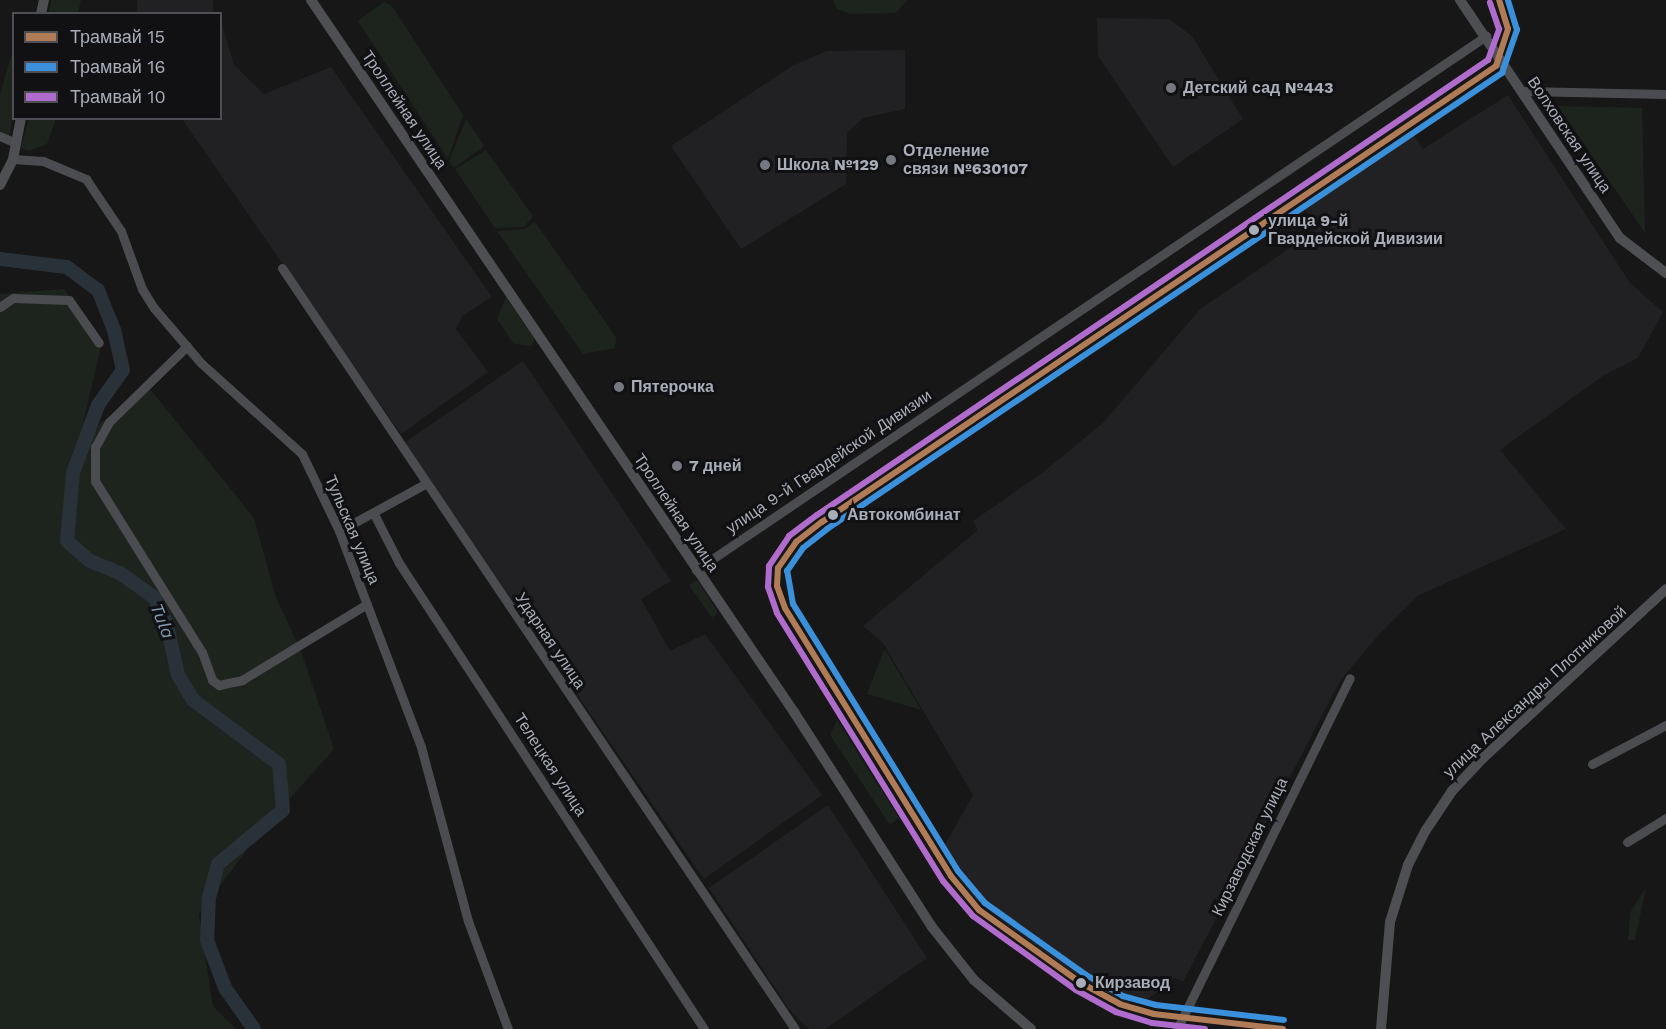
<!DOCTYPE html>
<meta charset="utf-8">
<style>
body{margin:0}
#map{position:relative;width:1666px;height:1029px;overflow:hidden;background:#171717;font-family:"Work Sans",sans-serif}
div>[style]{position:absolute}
.built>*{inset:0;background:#212123;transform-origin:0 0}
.green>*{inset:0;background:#1d241e}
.river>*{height:14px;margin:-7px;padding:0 7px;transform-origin:7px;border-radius:7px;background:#2a3239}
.minor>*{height:9px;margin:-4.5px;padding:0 4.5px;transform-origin:4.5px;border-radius:4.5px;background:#4b4c50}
.major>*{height:10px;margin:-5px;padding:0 5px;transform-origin:5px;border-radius:5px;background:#4d4f52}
.tram-1>*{height:6px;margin:-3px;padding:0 3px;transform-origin:3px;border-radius:3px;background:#b07c57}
.tram-2>*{height:6px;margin:-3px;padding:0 3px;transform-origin:3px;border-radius:3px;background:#3a90db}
.tram-3>*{height:6px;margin:-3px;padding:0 3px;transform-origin:3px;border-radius:3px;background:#b06ccc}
.dots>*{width:16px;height:16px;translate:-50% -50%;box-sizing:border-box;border:3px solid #111113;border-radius:50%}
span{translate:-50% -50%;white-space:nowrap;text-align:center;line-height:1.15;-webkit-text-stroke:6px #111113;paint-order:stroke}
.poi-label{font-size:16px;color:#a8adb8;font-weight:700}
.left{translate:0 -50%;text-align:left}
.street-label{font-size:16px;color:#a8adb8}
.stop-label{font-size:16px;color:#a8adb8;font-weight:700}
.water-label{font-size:18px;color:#7f9bb3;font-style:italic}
.legend{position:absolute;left:12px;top:12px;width:210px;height:108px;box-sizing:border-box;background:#111113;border:2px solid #4d4f55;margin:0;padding:8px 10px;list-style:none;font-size:18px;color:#a8adb8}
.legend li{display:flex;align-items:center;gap:12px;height:30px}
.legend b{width:30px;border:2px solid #4d4f55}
</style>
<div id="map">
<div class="built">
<i style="left:137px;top:0;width:76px;height:14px"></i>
<i style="clip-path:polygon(1097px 18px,1169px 19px,1192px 36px,1243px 119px,1173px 167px,1098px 56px)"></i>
<i style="clip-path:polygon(221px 22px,234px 65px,264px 94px,331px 67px,492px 297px,462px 316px,456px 329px,488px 372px,401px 434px,182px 119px,220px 118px)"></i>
<i style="clip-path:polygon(905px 50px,905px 109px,863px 118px,847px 133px,846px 184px,741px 249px,671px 146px,792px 66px,827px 51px)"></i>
<i style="clip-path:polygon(1508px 95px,1630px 283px,1663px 312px,1638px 358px,1604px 375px,1500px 450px,1566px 529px,1417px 596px,1376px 638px,1340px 681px,1183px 982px,1175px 978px,1147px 1000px,1135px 995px,1128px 1004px,1082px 979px,1009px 926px,977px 901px,958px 877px,942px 850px,973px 795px,883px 643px,863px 626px,978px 530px,973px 521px,1042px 473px,1104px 422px,1200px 309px,1318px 229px,1302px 205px,1412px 133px,1423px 149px)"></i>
<i style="clip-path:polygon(523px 361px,671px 581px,641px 599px,670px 651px,705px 634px,822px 795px,704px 879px,404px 443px)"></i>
<i style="clip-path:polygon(828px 805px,927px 958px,825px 1029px,809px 1029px,789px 1009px,709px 888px)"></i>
</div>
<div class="green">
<i style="clip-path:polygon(51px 0,81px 0,78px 13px,49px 13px)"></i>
<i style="clip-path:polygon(833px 0,907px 0,896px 13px,851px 14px,837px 9px)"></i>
<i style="clip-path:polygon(384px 2px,392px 6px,463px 115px,448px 159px,358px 21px)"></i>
<i style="clip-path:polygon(13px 50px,13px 115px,9px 138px,0 134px,0 94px)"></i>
<i style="clip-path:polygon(1558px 106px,1642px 108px,1645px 233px)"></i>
<i style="clip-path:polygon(29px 119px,56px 119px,47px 144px,29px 151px,21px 148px)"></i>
<i style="clip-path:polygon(466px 119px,484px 146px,454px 168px,449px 161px)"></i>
<i style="clip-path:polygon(486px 150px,533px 216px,524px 227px,495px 228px,455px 169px)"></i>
<i style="clip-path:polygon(535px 222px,616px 337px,615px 348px,583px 354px,497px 231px,524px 229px)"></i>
<i style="clip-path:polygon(64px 289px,102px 342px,80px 437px,150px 389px,254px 518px,275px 595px,302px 654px,334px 749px,261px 831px,199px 914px,213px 1006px,236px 1029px,0 1029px,0 294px)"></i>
<i style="clip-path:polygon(506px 297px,535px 340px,531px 346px,514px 344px,497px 319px)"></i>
<i style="clip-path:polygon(697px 580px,718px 612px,712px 618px,689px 585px)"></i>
<i style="clip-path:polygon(884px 650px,886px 651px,921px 710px,867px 694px)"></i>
<i style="clip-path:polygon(837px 720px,899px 818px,890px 825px,830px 735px)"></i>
<i style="clip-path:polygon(1646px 888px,1635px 940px,1628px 940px,1630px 912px)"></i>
</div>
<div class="river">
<i style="left:0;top:259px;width:67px;rotate:6.8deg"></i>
<i style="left:67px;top:267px;width:39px;rotate:37deg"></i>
<i style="left:98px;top:290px;width:43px;rotate:68.2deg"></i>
<i style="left:114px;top:330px;width:41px;rotate:77.3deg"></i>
<i style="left:123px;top:370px;width:43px;rotate:125.5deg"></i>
<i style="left:98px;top:405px;width:72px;rotate:110.2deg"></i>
<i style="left:73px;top:473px;width:68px;rotate:95deg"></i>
<i style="left:67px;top:541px;width:30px;rotate:41deg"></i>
<i style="left:90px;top:561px;width:32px;rotate:22deg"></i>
<i style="left:120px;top:573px;width:43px;rotate:35.5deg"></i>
<i style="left:155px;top:598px;width:30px;rotate:66deg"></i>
<i style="left:167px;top:625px;width:51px;rotate:77.6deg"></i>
<i style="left:178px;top:675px;width:29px;rotate:59deg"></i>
<i style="left:193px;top:700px;width:107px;rotate:36.7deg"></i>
<i style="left:279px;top:764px;width:46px;rotate:85deg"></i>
<i style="left:283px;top:810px;width:85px;rotate:140.3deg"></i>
<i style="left:218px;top:864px;width:34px;rotate:105deg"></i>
<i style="left:209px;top:897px;width:43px;rotate:92.7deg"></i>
<i style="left:207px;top:940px;width:51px;rotate:69.4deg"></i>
<i style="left:225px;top:988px;width:50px;rotate:54.7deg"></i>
</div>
<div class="minor">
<i style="left:1521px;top:91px;width:145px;rotate:1.2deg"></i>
<i style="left:0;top:136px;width:17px;rotate:24deg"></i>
<i style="left:13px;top:159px;width:30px;rotate:4deg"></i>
<i style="left:43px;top:161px;width:47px;rotate:22.7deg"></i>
<i style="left:86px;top:179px;width:63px;rotate:56.1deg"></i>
<i style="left:121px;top:231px;width:62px;rotate:70.1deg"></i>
<i style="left:142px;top:289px;width:22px;rotate:58deg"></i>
<i style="left:154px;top:308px;width:72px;rotate:49.5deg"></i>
<i style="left:201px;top:363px;width:136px;rotate:42deg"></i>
<i style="left:302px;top:454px;width:85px;rotate:64.3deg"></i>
<i style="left:339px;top:531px;width:231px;rotate:69.2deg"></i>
<i style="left:421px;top:747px;width:180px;rotate:74.9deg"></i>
<i style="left:468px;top:921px;width:115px;rotate:69.7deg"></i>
<i style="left:282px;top:268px;width:918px;rotate:56.02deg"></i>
<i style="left:0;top:307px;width:16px;rotate:-35deg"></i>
<i style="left:13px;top:298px;width:56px;rotate:2deg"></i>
<i style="left:69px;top:300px;width:52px;rotate:55.1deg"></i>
<i style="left:187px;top:346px;width:109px;rotate:135.7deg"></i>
<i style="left:109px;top:422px;width:29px;rotate:119deg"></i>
<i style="left:95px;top:447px;width:34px;rotate:90deg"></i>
<i style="left:95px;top:481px;width:202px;rotate:58deg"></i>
<i style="left:202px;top:652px;width:30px;rotate:70deg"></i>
<i style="left:212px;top:680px;width:9px;rotate:36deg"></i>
<i style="left:219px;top:685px;width:24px;rotate:-12deg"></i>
<i style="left:242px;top:680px;width:146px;rotate:-31.3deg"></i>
<i style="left:375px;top:516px;width:53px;rotate:62.9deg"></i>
<i style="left:399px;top:563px;width:557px;rotate:56.79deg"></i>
<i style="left:339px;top:531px;width:98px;rotate:-28.7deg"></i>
<i style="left:696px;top:570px;width:954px;rotate:-34.06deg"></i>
<i style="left:1592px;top:764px;width:84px;rotate:-27.8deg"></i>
<i style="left:1627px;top:842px;width:46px;rotate:-31.6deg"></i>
<i style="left:1177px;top:1029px;width:391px;rotate:-63.8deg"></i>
</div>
<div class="major">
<i style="left:311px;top:0;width:860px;rotate:55.85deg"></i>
<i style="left:794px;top:712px;width:255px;rotate:57.3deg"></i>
<i style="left:932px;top:927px;width:68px;rotate:51.6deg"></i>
<i style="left:974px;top:980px;width:75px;rotate:40.7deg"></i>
<i style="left:1460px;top:0;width:287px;rotate:56.1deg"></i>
<i style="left:1620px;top:238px;width:58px;rotate:37.3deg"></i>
<i style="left:41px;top:14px;width:14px;rotate:-78deg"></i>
<i style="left:0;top:185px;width:29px;rotate:-63deg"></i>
<i style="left:13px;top:159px;width:42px;rotate:-79deg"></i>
<i style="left:1381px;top:1029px;width:107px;rotate:-85.2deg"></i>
<i style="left:1390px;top:922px;width:60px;rotate:-72.5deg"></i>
<i style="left:1408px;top:865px;width:39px;rotate:-63deg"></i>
<i style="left:1426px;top:830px;width:47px;rotate:-56.3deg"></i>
<i style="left:1452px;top:791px;width:45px;rotate:-46.8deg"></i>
<i style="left:1483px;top:758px;width:249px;rotate:-42.7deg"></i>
</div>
<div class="tram-1">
<i style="left:1283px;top:1029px;width:130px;rotate:-173.4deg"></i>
<i style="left:1154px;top:1014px;width:35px;rotate:-164deg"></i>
<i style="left:1120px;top:1004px;width:44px;rotate:-151.7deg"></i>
<i style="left:1081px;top:983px;width:125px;rotate:-144.4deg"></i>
<i style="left:979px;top:910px;width:44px;rotate:-129.5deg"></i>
<i style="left:951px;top:876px;width:315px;rotate:-121.8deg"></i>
<i style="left:785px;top:608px;width:23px;rotate:-110deg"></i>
<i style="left:777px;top:586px;width:18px;rotate:-87deg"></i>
<i style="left:778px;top:568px;width:32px;rotate:-55deg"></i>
<i style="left:796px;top:542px;width:33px;rotate:-38deg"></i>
<i style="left:822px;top:522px;width:814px;rotate:-34.08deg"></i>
<i style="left:1496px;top:66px;width:39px;rotate:-72deg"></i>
<i style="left:1508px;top:29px;width:30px;rotate:-107deg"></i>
</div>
<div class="tram-2">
<i style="left:1284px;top:1020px;width:129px;rotate:-173.3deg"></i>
<i style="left:1156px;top:1005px;width:34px;rotate:-165deg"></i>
<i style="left:1123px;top:996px;width:43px;rotate:-150.4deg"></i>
<i style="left:1086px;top:975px;width:124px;rotate:-144.5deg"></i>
<i style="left:985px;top:903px;width:42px;rotate:-130.2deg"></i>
<i style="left:958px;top:871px;width:314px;rotate:-121.7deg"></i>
<i style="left:793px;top:604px;width:34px;rotate:-100deg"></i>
<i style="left:787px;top:571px;width:28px;rotate:-55deg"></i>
<i style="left:803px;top:548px;width:31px;rotate:-38deg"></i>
<i style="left:827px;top:529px;width:815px;rotate:-34.04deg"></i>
<i style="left:1502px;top:73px;width:46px;rotate:-70.8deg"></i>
<i style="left:1517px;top:30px;width:31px;rotate:-107deg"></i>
</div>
<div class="tram-3">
<i style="left:1205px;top:1029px;width:53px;rotate:-173.5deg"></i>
<i style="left:1152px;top:1023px;width:38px;rotate:-163deg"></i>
<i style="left:1116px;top:1012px;width:46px;rotate:-151.2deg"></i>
<i style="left:1076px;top:990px;width:127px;rotate:-144.3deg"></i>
<i style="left:973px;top:916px;width:46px;rotate:-130.6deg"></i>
<i style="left:943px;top:881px;width:315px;rotate:-121.8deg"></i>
<i style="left:777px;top:613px;width:28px;rotate:-109deg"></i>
<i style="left:768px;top:587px;width:21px;rotate:-87deg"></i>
<i style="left:769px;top:566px;width:36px;rotate:-56deg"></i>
<i style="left:789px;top:536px;width:35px;rotate:-37deg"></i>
<i style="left:817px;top:515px;width:811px;rotate:-34.14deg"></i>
<i style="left:1488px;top:60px;width:33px;rotate:-70deg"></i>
<i style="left:1499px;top:29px;width:28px;rotate:-109deg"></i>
</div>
<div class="dots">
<i style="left:1171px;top:88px;background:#757880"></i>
<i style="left:891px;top:160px;background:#757880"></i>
<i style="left:765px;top:165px;background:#757880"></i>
<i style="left:1254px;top:230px;background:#a8adb8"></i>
<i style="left:619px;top:387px;background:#757880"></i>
<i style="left:677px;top:466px;background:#757880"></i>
<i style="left:833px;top:515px;background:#a8adb8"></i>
<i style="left:1081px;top:983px;background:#a8adb8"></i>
</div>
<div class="poi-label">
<span class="left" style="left:1183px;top:88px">Детский сад №443</span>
<span class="left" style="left:903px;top:160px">Отделение<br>связи №630107</span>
<span class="left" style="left:777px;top:165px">Школа №129</span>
<span class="left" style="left:631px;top:387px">Пятерочка</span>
<span class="left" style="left:689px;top:466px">7 дней</span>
</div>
<div class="street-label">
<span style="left:404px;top:110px;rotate:56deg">Троллейная улица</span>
<span style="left:1569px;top:135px;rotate:56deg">Волховская улица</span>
<span style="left:829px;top:462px;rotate:-34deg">улица 9-й Гвардейской Дивизии</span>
<span style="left:676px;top:513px;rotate:56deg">Троллейная улица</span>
<span style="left:352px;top:530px;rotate:67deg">Тульская улица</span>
<span style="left:550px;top:641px;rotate:56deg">Ударная улица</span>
<span style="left:1535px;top:692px;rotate:-43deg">улица Александры Плотниковой</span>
<span style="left:550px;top:765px;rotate:57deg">Телецкая улица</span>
<span style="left:1250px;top:847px;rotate:-64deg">Кирзаводская улица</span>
</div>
<div class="stop-label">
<span class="left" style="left:1268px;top:230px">улица 9-й<br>Гвардейской Дивизии</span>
<span class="left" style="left:847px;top:515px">Автокомбинат</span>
<span class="left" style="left:1095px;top:983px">Кирзавод</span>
</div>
<div class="water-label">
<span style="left:162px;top:621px;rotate:68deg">Tula</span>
</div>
<ul class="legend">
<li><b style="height:8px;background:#b07c57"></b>Трамвай 15</li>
<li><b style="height:8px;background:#3a90db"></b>Трамвай 16</li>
<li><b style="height:8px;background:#b06ccc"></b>Трамвай 10</li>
</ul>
</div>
